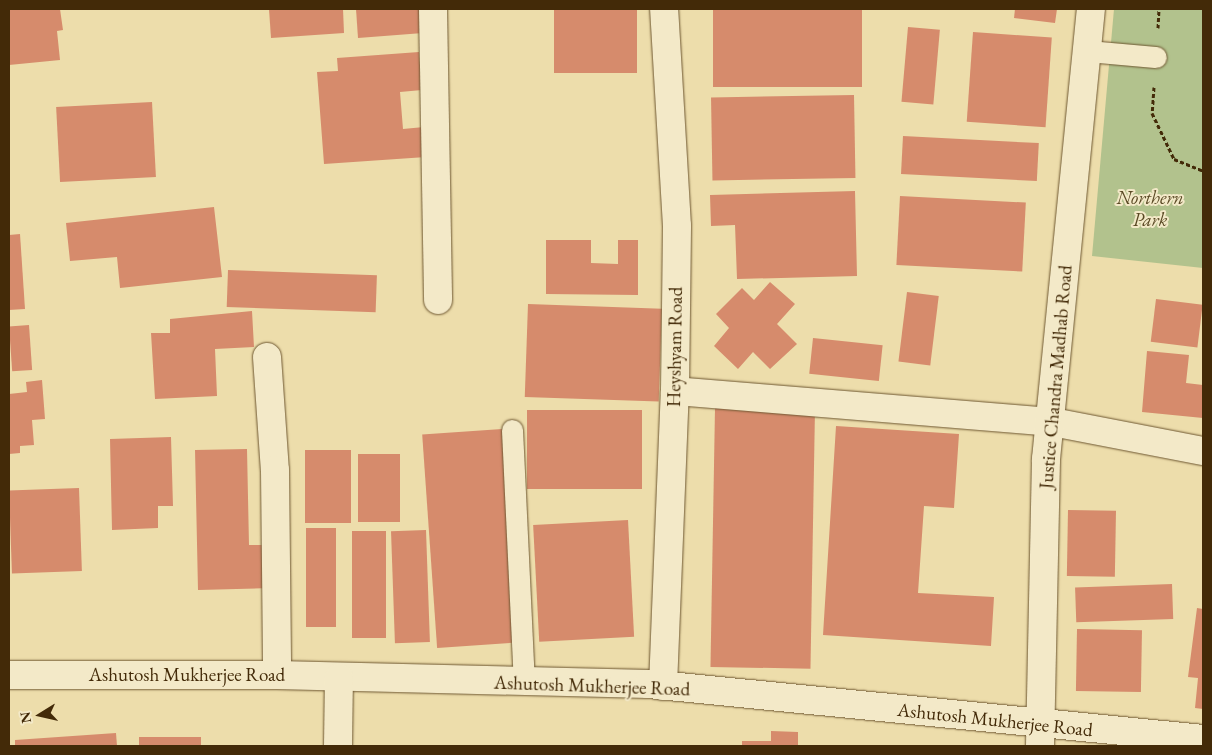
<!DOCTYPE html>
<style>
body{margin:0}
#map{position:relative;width:1212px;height:755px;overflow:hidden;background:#edddab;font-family:"EB Garamond",serif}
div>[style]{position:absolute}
.green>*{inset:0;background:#b2c28d}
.building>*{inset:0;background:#d68b6c;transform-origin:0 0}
.path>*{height:3px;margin-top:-1.5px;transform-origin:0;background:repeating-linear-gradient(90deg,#432a08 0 4px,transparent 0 6.5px)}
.roads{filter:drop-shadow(0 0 1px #6e5731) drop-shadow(0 0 1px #6e5731)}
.service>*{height:21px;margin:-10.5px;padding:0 10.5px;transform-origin:10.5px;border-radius:10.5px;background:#f3e9c8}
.minor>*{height:28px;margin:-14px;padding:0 14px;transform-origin:14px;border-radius:14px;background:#f3e9c8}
span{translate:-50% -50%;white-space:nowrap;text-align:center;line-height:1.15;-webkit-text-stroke:4px #f3e9c8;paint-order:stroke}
.park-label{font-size:19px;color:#594823;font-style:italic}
.street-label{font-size:19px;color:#432a08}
.frame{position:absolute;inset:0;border:10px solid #432a08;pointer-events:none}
.north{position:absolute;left:15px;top:690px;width:50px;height:50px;-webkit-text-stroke:4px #f3e9c8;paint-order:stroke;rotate:260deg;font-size:14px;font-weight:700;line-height:20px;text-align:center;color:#432a08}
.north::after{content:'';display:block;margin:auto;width:18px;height:22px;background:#432a08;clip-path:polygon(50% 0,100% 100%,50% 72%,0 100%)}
</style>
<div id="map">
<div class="green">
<i style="clip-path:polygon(1114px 9px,1203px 9px,1203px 268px,1092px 256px)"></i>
</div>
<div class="building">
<i style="clip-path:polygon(9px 9px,60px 9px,63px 30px,57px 31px,60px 60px,9px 65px)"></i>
<i style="clip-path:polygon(269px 9px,343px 9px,344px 33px,271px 38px)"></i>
<i style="clip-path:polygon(356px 9px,421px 9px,423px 33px,358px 38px)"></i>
<i style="left:554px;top:9px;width:83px;height:64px"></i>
<i style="left:713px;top:9px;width:149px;height:78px"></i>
<i style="clip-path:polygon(1015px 9px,1057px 9px,1055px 23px,1014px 18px)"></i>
<i style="left:908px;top:27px;width:32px;height:75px;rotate:5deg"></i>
<i style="left:973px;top:32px;width:79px;height:90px;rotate:4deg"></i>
<i style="clip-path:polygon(419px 52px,422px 90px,400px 92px,403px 129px,424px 127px,426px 157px,324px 164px,317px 72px,338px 71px,337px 58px)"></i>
<i style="left:854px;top:95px;width:83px;height:143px;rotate:89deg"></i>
<i style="left:152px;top:102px;width:75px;height:96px;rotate:87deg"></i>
<i style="left:903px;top:136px;width:136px;height:38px;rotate:3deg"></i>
<i style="clip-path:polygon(855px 191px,857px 276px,737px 279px,735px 225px,711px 226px,710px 195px)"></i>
<i style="left:900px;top:196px;width:126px;height:69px;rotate:3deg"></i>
<i style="clip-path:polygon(214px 207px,222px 277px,120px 288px,117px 257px,70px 261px,66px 223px)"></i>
<i style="clip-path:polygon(20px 234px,25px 309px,9px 310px,9px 235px)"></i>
<i style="clip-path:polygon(546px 240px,591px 240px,591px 263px,618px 264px,618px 240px,638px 240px,638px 295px,546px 294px)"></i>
<i style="left:228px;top:270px;width:149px;height:37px;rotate:2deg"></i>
<i style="clip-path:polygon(770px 282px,795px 304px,777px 324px,797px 344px,770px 369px,753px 352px,738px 369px,714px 346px,729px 328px,716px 314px,742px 288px,754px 300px)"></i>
<i style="left:907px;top:292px;width:32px;height:70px;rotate:7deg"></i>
<i style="left:1156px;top:299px;width:47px;height:43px;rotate:7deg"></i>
<i style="left:528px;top:304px;width:134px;height:93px;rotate:2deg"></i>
<i style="clip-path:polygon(252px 311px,254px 347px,215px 349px,217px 396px,155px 399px,151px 333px,170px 333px,170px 319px)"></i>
<i style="left:29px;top:325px;width:45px;height:20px;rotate:86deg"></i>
<i style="left:813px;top:338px;width:70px;height:36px;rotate:6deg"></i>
<i style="clip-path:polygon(1147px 351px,1189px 355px,1186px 383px,1203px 385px,1203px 418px,1142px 412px)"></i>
<i style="clip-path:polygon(42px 380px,45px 419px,32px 420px,34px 445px,20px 446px,20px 453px,9px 454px,9px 394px,27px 392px,26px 382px)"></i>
<i style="left:715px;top:408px;width:100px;height:259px;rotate:1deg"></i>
<i style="left:527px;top:410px;width:115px;height:79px"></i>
<i style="clip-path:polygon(836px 426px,959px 434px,954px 508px,924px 506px,918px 593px,994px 597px,991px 646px,823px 635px)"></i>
<i style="left:502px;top:429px;width:214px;height:80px;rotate:86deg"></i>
<i style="clip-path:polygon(171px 437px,173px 506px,158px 506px,158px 528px,112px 530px,110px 439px)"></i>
<i style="clip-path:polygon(247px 449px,249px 545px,269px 545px,270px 588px,198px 590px,195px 450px)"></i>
<i style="left:305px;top:450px;width:46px;height:73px"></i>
<i style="left:358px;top:454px;width:42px;height:68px"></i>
<i style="left:79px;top:488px;width:83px;height:70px;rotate:88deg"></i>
<i style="left:1068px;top:510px;width:48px;height:66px;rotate:1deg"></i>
<i style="left:628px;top:520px;width:117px;height:95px;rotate:87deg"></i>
<i style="left:306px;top:528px;width:30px;height:99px"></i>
<i style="left:426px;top:530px;width:112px;height:35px;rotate:88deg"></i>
<i style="left:352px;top:531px;width:34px;height:107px"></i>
<i style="left:1172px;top:584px;width:35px;height:97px;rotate:88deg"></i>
<i style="clip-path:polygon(1197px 608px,1203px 609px,1203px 709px,1195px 708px,1198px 678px,1188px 677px)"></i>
<i style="left:1077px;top:629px;width:65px;height:62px;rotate:1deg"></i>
<i style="clip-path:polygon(771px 731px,798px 732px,798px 746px,742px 746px,742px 741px,771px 741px)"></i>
<i style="clip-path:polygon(116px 733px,117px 746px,15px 746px,15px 740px)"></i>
<i style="left:201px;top:737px;width:9px;height:62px;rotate:90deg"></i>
</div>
<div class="path">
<i style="left:1158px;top:28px;width:19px;rotate:-87deg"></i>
<i style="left:1154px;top:87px;width:26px;rotate:94deg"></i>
<i style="left:1152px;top:113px;width:51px;rotate:64.4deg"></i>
<i style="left:1174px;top:159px;width:31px;rotate:22deg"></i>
</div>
<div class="roads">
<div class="service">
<i style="left:1087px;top:51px;width:69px;rotate:5deg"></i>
<i style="left:512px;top:430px;width:253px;rotate:87.3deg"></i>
</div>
<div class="minor">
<i style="left:433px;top:9px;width:291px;rotate:89deg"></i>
<i style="left:267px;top:357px;width:113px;rotate:86deg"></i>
<i style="left:275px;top:470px;width:205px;rotate:89.4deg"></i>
<i style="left:675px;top:391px;width:378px;rotate:4.7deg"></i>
<i style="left:1052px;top:422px;width:154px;rotate:10.9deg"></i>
<i style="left:9px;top:675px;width:268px"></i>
<i style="left:277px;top:675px;width:372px;rotate:1.4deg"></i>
<i style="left:649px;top:684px;width:557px;rotate:5.67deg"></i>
<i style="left:663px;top:686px;width:295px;rotate:-87.7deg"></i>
<i style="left:675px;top:391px;width:165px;rotate:-89.3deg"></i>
<i style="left:677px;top:226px;width:217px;rotate:-93.4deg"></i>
<i style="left:338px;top:746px;width:68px;rotate:-89.2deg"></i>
<i style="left:1040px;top:746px;width:287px;rotate:-88.8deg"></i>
<i style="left:1046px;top:459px;width:452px;rotate:-84.3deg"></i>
</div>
</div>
<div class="park-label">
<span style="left:1150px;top:209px">Northern<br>Park</span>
</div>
<div class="street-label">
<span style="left:675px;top:347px;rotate:-89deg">Heyshyam Road</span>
<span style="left:1056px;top:377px;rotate:-85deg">Justice Chandra Madhab Road</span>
<span style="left:187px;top:675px">Ashutosh Mukherjee Road</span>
<span style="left:592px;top:686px;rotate:2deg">Ashutosh Mukherjee Road</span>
<span style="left:995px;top:720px;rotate:6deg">Ashutosh Mukherjee Road</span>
</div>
<div class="frame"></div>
<div class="north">N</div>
</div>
